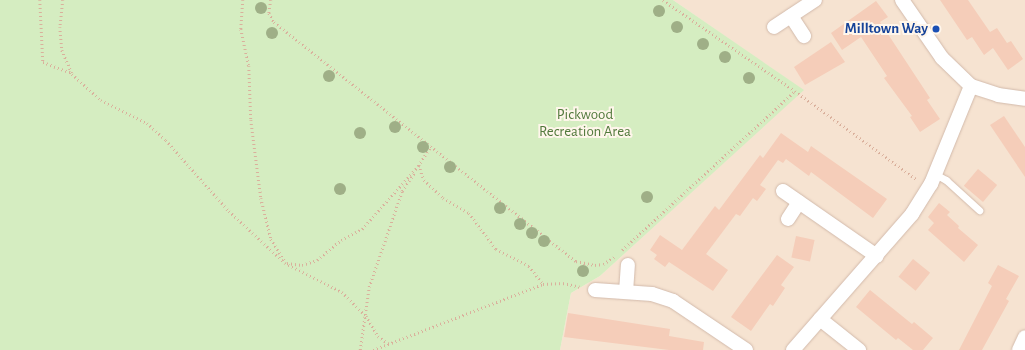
<!DOCTYPE html>
<style>
body{margin:0}
#map{position:relative;width:1025px;height:350px;overflow:hidden;background:#fef2e3;font-family:"Alegreya Sans",sans-serif}
div>[style]{position:absolute}
.residential>*{inset:0;background:#f6e3d1}
.green>*{inset:0;background:#d5edc1}
.building>*{inset:0;background:#f5cdb9;transform-origin:0 0}
.path>*{height:2.5px;margin-top:-1.25px;transform-origin:0;background:repeating-linear-gradient(90deg,#dab09c 0 1px,transparent 0 4px)}
.roads{filter:drop-shadow(0 0 1px #d2baab) drop-shadow(0 0 1px #d2baab)}
.service>*{height:7px;margin:-3.5px;padding:0 3.5px;transform-origin:3.5px;border-radius:3.5px;background:#fff}
.minor>*{height:14px;margin:-7px;padding:0 7px;transform-origin:7px;border-radius:7px;background:#fff}
.trees>*{width:12px;height:12px;margin:-6px;border-radius:50%;background:#9faf87}
.dots>*{width:11px;height:11px;translate:-50% -50%;box-sizing:border-box;border:2px solid #fff6eb;border-radius:50%}
span{translate:-50% -50%;white-space:nowrap;text-align:center;line-height:1.15;-webkit-text-stroke:4px #fff6eb;paint-order:stroke}
.transit-label{font-size:15px;color:#164399;font-weight:700}
.right{translate:-100% -50%;text-align:right}
.park-label{font-size:15px;color:#52793c}
</style>
<div id="map">
<div class="residential">
<i style="clip-path:polygon(673px 0,1025px 0,1025px 350px,560px 350px,571px 293px,600px 276px,803px 90px)"></i>
</div>
<div class="green">
<i style="clip-path:polygon(0 0,673px 0,804px 90px,600px 276px,571px 293px,560px 350px,0 350px)"></i>
</div>
<div class="building">
<i style="clip-path:polygon(940px 0,968px 0,990px 32px,997px 28px,1007px 43px,1011px 41px,1023px 59px,1008px 70px,993px 48px,984px 55px,972px 37px,967px 40px)"></i>
<i style="clip-path:polygon(876px 1px,888px 17px,880px 22px,930px 98px,927px 100px,940px 119px,920px 132px,910px 117px,912px 116px,884px 78px,887px 76px,861px 37px,842px 50px,831px 33px)"></i>
<i style="clip-path:polygon(831px 42px,845px 62px,805px 85px,794px 67px)"></i>
<i style="clip-path:polygon(1004px 116px,1025px 147px,1025px 177px,990px 125px)"></i>
<i style="clip-path:polygon(781px 133px,808px 152px,811px 146px,887px 199px,873px 218px,811px 172px,809px 176px,786px 159px,783px 163px,778px 160px,760px 185px,766px 189px,757px 201px,753px 198px,740px 216px,736px 214px,706px 254px,728px 270px,713px 291px,669px 262px,665px 267px,654px 259px,657px 255px,650px 250px,660px 235px,682px 250px,715px 206px,719px 210px,760px 155px,763px 158px)"></i>
<i style="left:978px;top:169px;width:25px;height:22px;rotate:40deg"></i>
<i style="clip-path:polygon(939px 203px,950px 212px,947px 215px,959px 226px,958px 228px,978px 245px,964px 262px,928px 230px,934px 223px,928px 217px)"></i>
<i style="left:796px;top:236px;width:19px;height:22px;rotate:12deg"></i>
<i style="clip-path:polygon(777px 255px,794px 267px,781px 285px,785px 288px,773px 306px,770px 304px,751px 331px,731px 317px)"></i>
<i style="left:913px;top:259px;width:22px;height:23px;rotate:39deg"></i>
<i style="clip-path:polygon(998px 265px,1019px 276px,1006px 299px,1009px 301px,982px 350px,959px 350px,992px 286px,988px 283px)"></i>
<i style="clip-path:polygon(870px 290px,912px 324px,914px 322px,933px 338px,923px 350px,913px 350px,898px 338px,896px 340px,856px 307px)"></i>
<i style="clip-path:polygon(568px 313px,670px 329px,669px 336px,704px 342px,703px 350px,669px 350px,564px 337px)"></i>
</div>
<div class="path">
<i style="left:40px;top:0;width:62px;rotate:87.2deg"></i>
<i style="left:43px;top:62px;width:31px;rotate:21deg"></i>
<i style="left:63px;top:0;width:27px;rotate:96deg"></i>
<i style="left:60px;top:27px;width:23px;rotate:85deg"></i>
<i style="left:62px;top:50px;width:26px;rotate:67deg"></i>
<i style="left:72px;top:74px;width:39px;rotate:42deg"></i>
<i style="left:101px;top:100px;width:51px;rotate:26.6deg"></i>
<i style="left:147px;top:123px;width:25px;rotate:42deg"></i>
<i style="left:166px;top:140px;width:95px;rotate:48.4deg"></i>
<i style="left:229px;top:211px;width:76px;rotate:42.9deg"></i>
<i style="left:285px;top:263px;width:64px;rotate:27deg"></i>
<i style="left:342px;top:292px;width:34px;rotate:45deg"></i>
<i style="left:366px;top:316px;width:23px;rotate:59deg"></i>
<i style="left:378px;top:336px;width:14px;rotate:36deg"></i>
<i style="left:243px;top:0;width:29px;rotate:94deg"></i>
<i style="left:241px;top:29px;width:38px;rotate:78deg"></i>
<i style="left:249px;top:66px;width:54px;rotate:87.9deg"></i>
<i style="left:251px;top:120px;width:79px;rotate:82.7deg"></i>
<i style="left:261px;top:198px;width:42px;rotate:76.3deg"></i>
<i style="left:271px;top:239px;width:25px;rotate:58deg"></i>
<i style="left:271px;top:0;width:13px;rotate:99deg"></i>
<i style="left:269px;top:13px;width:10px;rotate:61deg"></i>
<i style="left:274px;top:22px;width:385px;rotate:38.4deg"></i>
<i style="left:576px;top:261px;width:19px;rotate:12deg"></i>
<i style="left:595px;top:265px;width:8px;rotate:-7deg"></i>
<i style="left:603px;top:264px;width:13px;rotate:-32deg"></i>
<i style="left:663px;top:0;width:160px;rotate:34.6deg"></i>
<i style="left:795px;top:91px;width:150px;rotate:36deg"></i>
<i style="left:418px;top:166px;width:24px;rotate:-57deg"></i>
<i style="left:622px;top:250px;width:235px;rotate:-42.6deg"></i>
<i style="left:287px;top:263px;width:15px;rotate:8deg"></i>
<i style="left:302px;top:265px;width:16px;rotate:-18deg"></i>
<i style="left:317px;top:260px;width:31px;rotate:-40deg"></i>
<i style="left:341px;top:240px;width:24px;rotate:-28deg"></i>
<i style="left:362px;top:229px;width:86px;rotate:-48.3deg"></i>
<i style="left:419px;top:165px;width:16px;rotate:72deg"></i>
<i style="left:424px;top:180px;width:26px;rotate:43deg"></i>
<i style="left:443px;top:198px;width:30px;rotate:30deg"></i>
<i style="left:469px;top:213px;width:45px;rotate:53.1deg"></i>
<i style="left:496px;top:249px;width:37px;rotate:27deg"></i>
<i style="left:529px;top:266px;width:23px;rotate:52deg"></i>
<i style="left:360px;top:350px;width:64px;rotate:-81.9deg"></i>
<i style="left:369px;top:287px;width:102px;rotate:-71deg"></i>
<i style="left:402px;top:191px;width:23px;rotate:-56deg"></i>
<i style="left:373px;top:350px;width:182px;rotate:-21.2deg"></i>
<i style="left:543px;top:284px;width:20px;rotate:-3deg"></i>
<i style="left:563px;top:283px;width:17px;rotate:13deg"></i>
</div>
<div class="roads">
<div class="service">
<i style="left:935px;top:174px;width:13px;rotate:29deg"></i>
<i style="left:946px;top:180px;width:45px;rotate:42.3deg"></i>
</div>
<div class="minor">
<i style="left:902px;top:0;width:70px;rotate:55.4deg"></i>
<i style="left:942px;top:58px;width:40px;rotate:44deg"></i>
<i style="left:971px;top:86px;width:28px;rotate:18deg"></i>
<i style="left:998px;top:95px;width:27px;rotate:8deg"></i>
<i style="left:791px;top:16px;width:24px;rotate:57deg"></i>
<i style="left:774px;top:27px;width:49px;rotate:-33.4deg"></i>
<i style="left:783px;top:191px;width:114px;rotate:34.7deg"></i>
<i style="left:788px;top:219px;width:20px;rotate:-57deg"></i>
<i style="left:595px;top:290px;width:57px;rotate:4deg"></i>
<i style="left:652px;top:294px;width:22px;rotate:18deg"></i>
<i style="left:673px;top:301px;width:88px;rotate:33.9deg"></i>
<i style="left:626px;top:292px;width:27px;rotate:-86deg"></i>
<i style="left:820px;top:319px;width:50px;rotate:38.5deg"></i>
<i style="left:793px;top:350px;width:181px;rotate:-48.8deg"></i>
<i style="left:912px;top:214px;width:36px;rotate:-58deg"></i>
<i style="left:931px;top:184px;width:106px;rotate:-67.8deg"></i>
<i style="left:1019px;top:350px;width:14px;rotate:-65deg"></i>
</div>
</div>
<div class="trees">
<i style="left:261px;top:8px"></i>
<i style="left:659px;top:11px"></i>
<i style="left:677px;top:27px"></i>
<i style="left:272px;top:33px"></i>
<i style="left:703px;top:44px"></i>
<i style="left:725px;top:57px"></i>
<i style="left:329px;top:76px"></i>
<i style="left:749px;top:78px"></i>
<i style="left:395px;top:127px"></i>
<i style="left:360px;top:133px"></i>
<i style="left:423px;top:147px"></i>
<i style="left:450px;top:167px"></i>
<i style="left:340px;top:189px"></i>
<i style="left:647px;top:197px"></i>
<i style="left:500px;top:208px"></i>
<i style="left:520px;top:224px"></i>
<i style="left:532px;top:233px"></i>
<i style="left:544px;top:241px"></i>
<i style="left:583px;top:271px"></i>
</div>
<div class="dots">
<i style="left:936px;top:29px;background:#1a4fb4"></i>
</div>
<div class="transit-label">
<span class="right" style="left:928px;top:29px">Milltown Way</span>
</div>
<div class="park-label">
<span style="left:585px;top:123px">Pickwood<br>Recreation Area</span>
</div>
</div>
